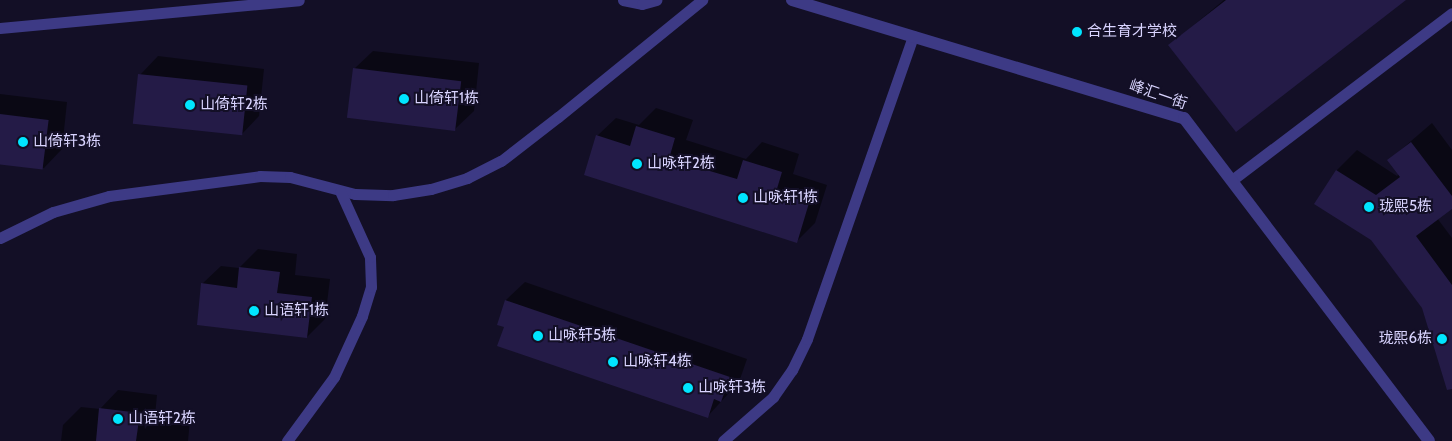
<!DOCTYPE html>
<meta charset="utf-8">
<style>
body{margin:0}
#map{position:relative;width:1452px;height:441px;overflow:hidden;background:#130f26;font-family:Cabin,"Noto Sans SC",sans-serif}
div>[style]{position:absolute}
.shadow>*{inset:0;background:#0007}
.building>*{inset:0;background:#241b47;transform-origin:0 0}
.service>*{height:11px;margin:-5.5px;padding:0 5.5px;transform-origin:5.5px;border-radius:5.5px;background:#3d3a85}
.minor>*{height:12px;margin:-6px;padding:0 6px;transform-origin:6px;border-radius:6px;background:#3d3a85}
.dots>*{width:14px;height:14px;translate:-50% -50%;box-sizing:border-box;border:2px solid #130f26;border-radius:50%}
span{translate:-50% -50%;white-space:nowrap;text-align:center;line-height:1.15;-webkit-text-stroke:4px #130f26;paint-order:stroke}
.poi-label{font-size:15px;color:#d9d4ff}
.left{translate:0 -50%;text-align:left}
.right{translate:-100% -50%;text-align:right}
.street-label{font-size:15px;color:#d9d4ff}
</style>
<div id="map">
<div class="shadow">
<i style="clip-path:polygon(1224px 0,1404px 0,1170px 45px)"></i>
<i style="clip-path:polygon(373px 51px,479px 63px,474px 111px,455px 129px,354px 69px)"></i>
<i style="clip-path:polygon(158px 56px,264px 69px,259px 116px,241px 135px,140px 75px)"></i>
<i style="clip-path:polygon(0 94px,67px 102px,62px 149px,44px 168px,0 163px)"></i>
<i style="clip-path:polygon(656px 108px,693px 120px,686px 140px,746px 159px,762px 142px,799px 154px,793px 174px,827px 185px,815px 223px,797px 241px,597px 136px,616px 118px,639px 125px)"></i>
<i style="clip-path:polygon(1432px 123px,1452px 150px,1452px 207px,1437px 218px,1452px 238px,1452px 369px,1423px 307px,1372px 239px,1316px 203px,1337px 170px,1357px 150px,1397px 176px,1399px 174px,1389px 160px)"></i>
<i style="clip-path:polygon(258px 249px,297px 254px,295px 275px,330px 279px,325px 319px,307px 337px,202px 284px,221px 266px,239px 268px)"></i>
<i style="clip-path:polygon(525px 282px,747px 359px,739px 382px,707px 417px,499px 324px,506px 300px)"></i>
<i style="clip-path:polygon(118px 390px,157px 395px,155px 416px,190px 420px,188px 441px,61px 441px,63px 425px,81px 407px,100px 409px)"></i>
</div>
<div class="building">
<i style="clip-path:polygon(1226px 0,1406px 0,1236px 132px,1168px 45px)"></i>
<i style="left:353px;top:68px;width:109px;height:50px;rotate:7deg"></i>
<i style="left:138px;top:74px;width:110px;height:50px;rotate:6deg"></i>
<i style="left:0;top:114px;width:49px;height:50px;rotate:7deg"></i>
<i style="clip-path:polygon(636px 126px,675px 138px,669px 159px,737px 179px,743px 160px,782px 172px,776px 192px,809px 203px,797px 243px,584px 175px,596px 135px,630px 146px)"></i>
<i style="clip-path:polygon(1411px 142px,1452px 196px,1452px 209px,1416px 236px,1452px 285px,1452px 389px,1447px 390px,1422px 308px,1371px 240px,1314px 204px,1336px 170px,1376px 195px,1400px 177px,1387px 160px)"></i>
<i style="clip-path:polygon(239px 267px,280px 272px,277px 293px,312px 297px,307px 338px,197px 325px,201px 283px,237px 288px)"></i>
<i style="clip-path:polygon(505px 300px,730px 377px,721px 402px,714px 399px,708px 418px,497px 346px,504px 327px,497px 325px)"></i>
<i style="clip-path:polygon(99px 408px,140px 413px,136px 441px,96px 441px)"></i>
</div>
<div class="service">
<i style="left:623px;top:0;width:19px;rotate:12deg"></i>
<i style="left:642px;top:4px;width:15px;rotate:-16deg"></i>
<i style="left:0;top:28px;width:300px;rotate:-5.3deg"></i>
<i style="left:1232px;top:180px;width:276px;rotate:-37.2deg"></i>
<i style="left:0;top:238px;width:59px;rotate:-26.1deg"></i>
<i style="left:53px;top:212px;width:58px;rotate:-15.9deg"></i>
<i style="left:109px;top:196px;width:152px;rotate:-7.5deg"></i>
<i style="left:260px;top:176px;width:30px;rotate:2deg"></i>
<i style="left:290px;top:177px;width:67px;rotate:14.7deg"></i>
<i style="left:355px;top:194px;width:38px;rotate:2deg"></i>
<i style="left:393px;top:195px;width:38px;rotate:-9deg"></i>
<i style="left:431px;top:189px;width:38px;rotate:-17deg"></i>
<i style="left:467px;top:178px;width:38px;rotate:-27deg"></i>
<i style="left:501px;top:161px;width:72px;rotate:-37.7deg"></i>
<i style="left:558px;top:117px;width:186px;rotate:-39.1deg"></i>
<i style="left:287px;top:441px;width:79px;rotate:-53.7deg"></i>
<i style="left:334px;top:377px;width:67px;rotate:-65.3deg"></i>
<i style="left:362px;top:316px;width:30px;rotate:-73deg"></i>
<i style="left:371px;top:287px;width:30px;rotate:-92deg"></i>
<i style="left:370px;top:257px;width:72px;rotate:-114.4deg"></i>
<i style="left:723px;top:441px;width:67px;rotate:-41.3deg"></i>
<i style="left:773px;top:397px;width:33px;rotate:-55deg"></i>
<i style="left:792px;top:370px;width:34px;rotate:-64deg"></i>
<i style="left:807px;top:339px;width:321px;rotate:-70.7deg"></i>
</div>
<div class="minor">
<i style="left:792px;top:0;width:409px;rotate:16.8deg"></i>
<i style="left:1184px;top:118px;width:405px;rotate:52.8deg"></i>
</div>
<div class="dots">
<i style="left:1077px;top:32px;background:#00e5ff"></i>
<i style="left:404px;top:99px;background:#00e5ff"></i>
<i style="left:190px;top:105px;background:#00e5ff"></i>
<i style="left:23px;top:142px;background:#00e5ff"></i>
<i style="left:637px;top:164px;background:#00e5ff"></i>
<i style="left:743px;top:198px;background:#00e5ff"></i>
<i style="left:1369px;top:207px;background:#00e5ff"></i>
<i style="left:254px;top:311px;background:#00e5ff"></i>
<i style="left:538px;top:336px;background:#00e5ff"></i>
<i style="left:1442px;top:339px;background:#00e5ff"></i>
<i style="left:613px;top:362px;background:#00e5ff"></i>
<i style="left:688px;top:388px;background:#00e5ff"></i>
<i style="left:118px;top:419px;background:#00e5ff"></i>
</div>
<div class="poi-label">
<span class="left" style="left:1087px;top:32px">合生育才学校</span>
<span class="left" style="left:414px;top:99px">山倚轩1栋</span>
<span class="left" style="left:200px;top:105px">山倚轩2栋</span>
<span class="left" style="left:33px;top:142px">山倚轩3栋</span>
<span class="left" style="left:647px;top:164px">山咏轩2栋</span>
<span class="left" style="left:753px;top:198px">山咏轩1栋</span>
<span class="left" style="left:1379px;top:207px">珑熙5栋</span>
<span class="left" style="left:264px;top:311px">山语轩1栋</span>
<span class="left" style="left:548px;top:336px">山咏轩5栋</span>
<span class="right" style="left:1432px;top:339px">珑熙6栋</span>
<span class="left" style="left:623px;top:362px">山咏轩4栋</span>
<span class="left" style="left:698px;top:388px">山咏轩3栋</span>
<span class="left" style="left:128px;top:419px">山语轩2栋</span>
</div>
<div class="street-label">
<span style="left:1158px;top:95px;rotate:19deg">峰汇一街</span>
</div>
</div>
